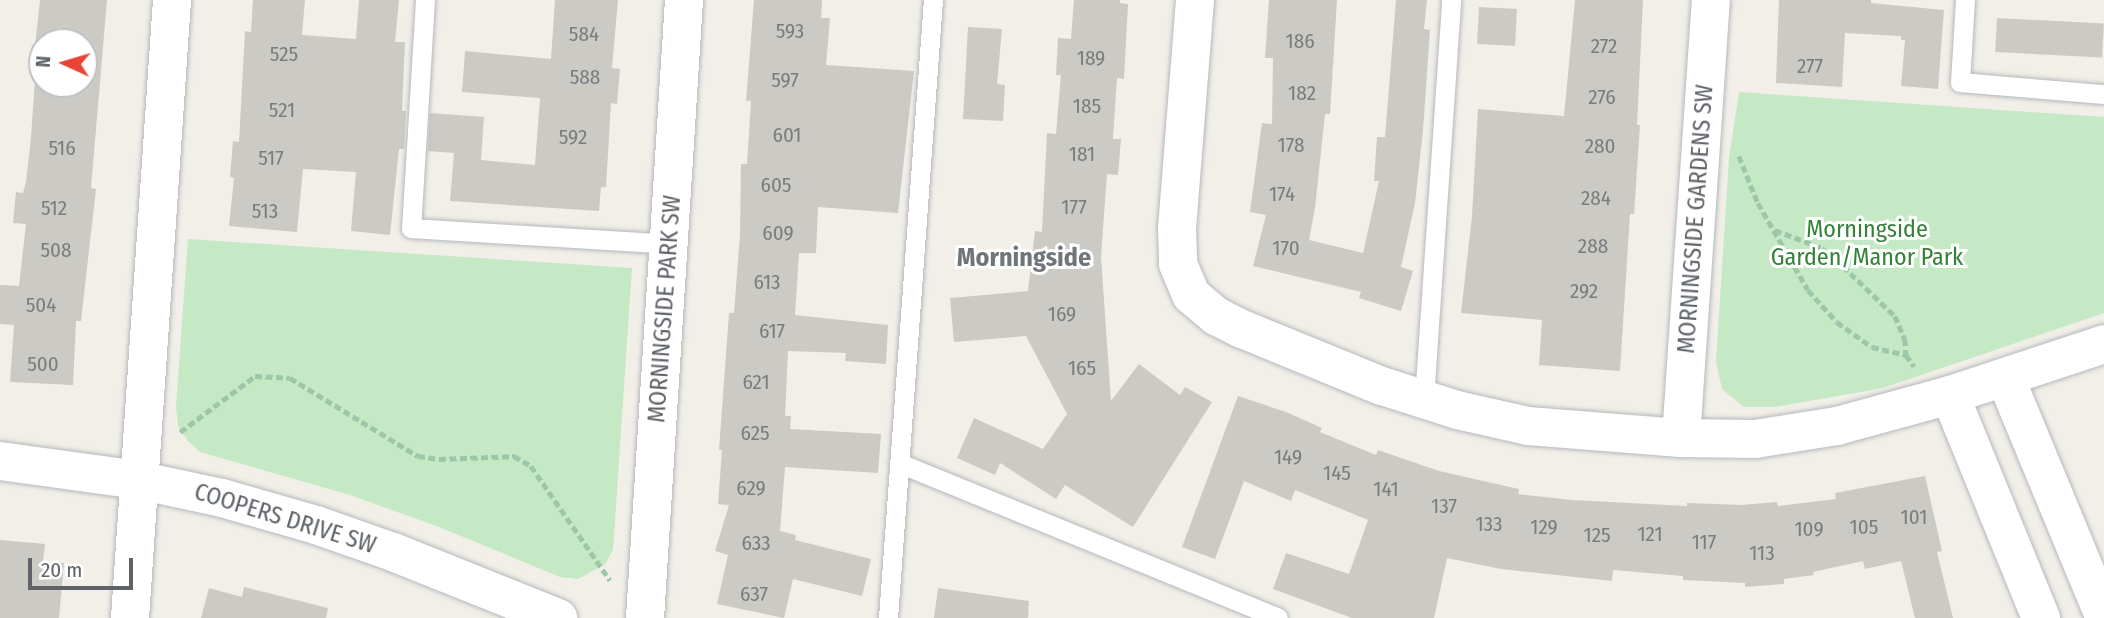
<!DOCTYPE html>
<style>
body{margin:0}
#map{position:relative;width:2104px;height:618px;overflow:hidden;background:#f1efe8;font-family:"Fira Sans Condensed",sans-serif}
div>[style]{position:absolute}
.green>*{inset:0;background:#c5e8c5}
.building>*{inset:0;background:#cccac5;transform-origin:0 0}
.path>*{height:4.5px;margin-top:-2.25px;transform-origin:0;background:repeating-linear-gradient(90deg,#9cc7a9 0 7px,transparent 0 10.5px)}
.roads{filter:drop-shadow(0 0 2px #b5b8bc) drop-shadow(0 0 2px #b5b8bc)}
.service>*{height:19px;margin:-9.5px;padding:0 9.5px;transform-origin:9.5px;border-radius:9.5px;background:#fff}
.minor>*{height:38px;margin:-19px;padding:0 19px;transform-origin:19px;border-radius:19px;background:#fff}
.tertiary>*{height:38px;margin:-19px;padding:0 19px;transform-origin:19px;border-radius:19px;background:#fff}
span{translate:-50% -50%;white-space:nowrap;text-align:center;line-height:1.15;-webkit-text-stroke:6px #fff;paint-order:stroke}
.number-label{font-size:21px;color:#7a7d7f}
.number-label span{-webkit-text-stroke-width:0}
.street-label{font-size:24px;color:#5f6368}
.park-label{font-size:24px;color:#348238}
.neighbourhood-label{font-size:26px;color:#70757a;font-weight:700}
.north{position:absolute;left:28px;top:28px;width:70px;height:70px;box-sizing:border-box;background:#fff;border:2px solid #bfc1c3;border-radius:50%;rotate:274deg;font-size:19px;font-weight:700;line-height:28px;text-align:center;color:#5f6368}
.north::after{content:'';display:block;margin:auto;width:24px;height:32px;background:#ea4335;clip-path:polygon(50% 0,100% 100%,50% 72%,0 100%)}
.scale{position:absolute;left:28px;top:558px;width:105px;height:32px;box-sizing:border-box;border:4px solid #5f6368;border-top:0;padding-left:9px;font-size:21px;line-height:24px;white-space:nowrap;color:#5f6368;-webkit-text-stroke:5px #fff;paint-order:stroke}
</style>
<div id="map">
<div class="green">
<i style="clip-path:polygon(1739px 92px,2104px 117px,2104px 313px,1883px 388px,1775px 407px,1744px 407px,1722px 389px,1716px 362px,1729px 158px)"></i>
<i style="clip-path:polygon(188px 239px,632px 268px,613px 550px,605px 564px,578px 579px,560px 577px,439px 527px,350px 495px,200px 452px,188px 441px,178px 426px,176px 407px)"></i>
</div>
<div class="building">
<i style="clip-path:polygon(evenodd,40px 0,107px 0,91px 188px,96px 189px,81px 321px,76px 321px,73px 385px,10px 382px,14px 325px,0 324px,0 285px,19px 286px,26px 224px,13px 223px,16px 192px,23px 193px,26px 182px,31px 137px,36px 65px,33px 64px,40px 0,42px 42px,84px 42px,84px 84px,42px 84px,42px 42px)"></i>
<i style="clip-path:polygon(253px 0,305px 0,302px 35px,356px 39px,359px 0,399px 0,395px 42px,405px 42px,402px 111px,406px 111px,404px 149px,399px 149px,390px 235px,351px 231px,356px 172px,303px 169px,297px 232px,229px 226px,234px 178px,230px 177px,233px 141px,239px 142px,245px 31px,251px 32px)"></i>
<i style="clip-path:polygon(555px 0,618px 0,612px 68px,620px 69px,617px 104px,611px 103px,606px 187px,601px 187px,599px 211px,450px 201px,454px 153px,428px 151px,430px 113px,484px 117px,481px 160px,535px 165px,540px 98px,462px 92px,465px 51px,551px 59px)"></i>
<i style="clip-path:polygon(754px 0,822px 0,821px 18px,830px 18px,826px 65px,914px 71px,898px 213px,818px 207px,816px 253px,799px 253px,795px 315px,888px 325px,886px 364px,845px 361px,846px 353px,788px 351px,785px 416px,791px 416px,790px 429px,881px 434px,878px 473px,785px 467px,780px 531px,796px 535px,795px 540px,871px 559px,862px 596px,793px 579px,784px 618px,717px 604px,728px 555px,715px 551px,729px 505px,718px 504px,722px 450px,719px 450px,729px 313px,734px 313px,740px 235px,741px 164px,747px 164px,751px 101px,746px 101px)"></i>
<i style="clip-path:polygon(1074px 0,1120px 0,1120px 3px,1128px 4px,1124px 79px,1117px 78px,1113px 139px,1121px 139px,1118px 175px,1107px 174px,1101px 257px,1111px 401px,1139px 364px,1180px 395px,1185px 387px,1212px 402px,1133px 527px,1065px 485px,1056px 499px,1000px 463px,995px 475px,957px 458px,974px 418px,1043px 449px,1067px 414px,1026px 336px,954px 342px,950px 298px,1028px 291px,1035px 231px,1042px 232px,1047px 133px,1056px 134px,1061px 75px,1056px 75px,1058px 38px,1071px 39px)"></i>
<i style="clip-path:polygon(1269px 0,1337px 0,1330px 114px,1325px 114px,1315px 208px,1309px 240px,1363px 253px,1379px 181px,1374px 181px,1377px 137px,1385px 137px,1396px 0,1427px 0,1424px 29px,1430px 30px,1423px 131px,1415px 203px,1401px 267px,1413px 271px,1401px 311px,1359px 298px,1361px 292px,1253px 266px,1266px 215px,1250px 212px,1262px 123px,1272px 124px,1273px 58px,1265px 58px)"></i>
<i style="clip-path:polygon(1575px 0,1643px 0,1637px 125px,1640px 125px,1634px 214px,1630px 214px,1620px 371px,1539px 365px,1542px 320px,1461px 313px,1472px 216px,1478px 109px,1564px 116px)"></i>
<i style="clip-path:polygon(1779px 0,1871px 0,1871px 3px,1944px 10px,1938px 89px,1901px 86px,1905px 40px,1901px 40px,1901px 36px,1845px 33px,1842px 87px,1776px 83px)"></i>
<i style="left:1479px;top:7px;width:38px;height:37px;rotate:3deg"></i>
<i style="left:1997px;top:18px;width:107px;height:34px;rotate:3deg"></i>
<i style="clip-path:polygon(968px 27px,1002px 29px,997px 84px,1005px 85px,1003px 121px,963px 119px)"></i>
<i style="clip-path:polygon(1238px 396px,1286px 412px,1322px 428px,1320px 432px,1376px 455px,1378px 450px,1439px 471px,1519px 489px,1518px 494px,1572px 500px,1687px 506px,1687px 503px,1741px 505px,1777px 502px,1778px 506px,1836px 499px,1835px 493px,1925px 476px,1942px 551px,1937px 552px,1953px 618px,1915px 618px,1901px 561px,1865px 569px,1863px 561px,1813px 572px,1814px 575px,1784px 579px,1784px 584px,1745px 587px,1745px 583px,1683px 580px,1683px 576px,1613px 570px,1612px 581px,1501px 569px,1447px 558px,1434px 618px,1352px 618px,1273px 589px,1286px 553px,1349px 574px,1368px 520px,1295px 490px,1291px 501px,1244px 481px,1215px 559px,1182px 547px)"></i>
<i style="clip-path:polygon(0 540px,45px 544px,43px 562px,64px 563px,59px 618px,0 618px)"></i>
<i style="clip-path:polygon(244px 587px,328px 608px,326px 618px,201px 618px,209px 588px,242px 597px)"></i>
<i style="clip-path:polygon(938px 588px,1029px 601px,1028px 618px,934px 618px)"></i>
</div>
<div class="path">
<i style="left:1739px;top:156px;width:51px;rotate:68deg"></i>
<i style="left:1758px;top:203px;width:100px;rotate:60.1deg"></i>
<i style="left:1808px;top:290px;width:43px;rotate:47.8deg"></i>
<i style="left:1837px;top:322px;width:43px;rotate:35.5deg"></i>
<i style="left:1872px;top:347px;width:35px;rotate:13deg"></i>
<i style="left:1906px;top:355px;width:14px;rotate:54deg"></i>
<i style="left:1775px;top:230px;width:50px;rotate:21deg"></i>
<i style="left:1822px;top:248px;width:28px;rotate:41deg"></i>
<i style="left:1843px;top:266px;width:72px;rotate:43.9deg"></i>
<i style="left:1895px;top:316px;width:25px;rotate:67deg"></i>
<i style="left:1905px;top:339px;width:16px;rotate:86deg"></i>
<i style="left:180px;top:432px;width:94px;rotate:-36.7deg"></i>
<i style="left:255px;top:376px;width:35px;rotate:3deg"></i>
<i style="left:290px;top:378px;width:150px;rotate:31.4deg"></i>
<i style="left:418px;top:456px;width:21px;rotate:8deg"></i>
<i style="left:439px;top:459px;width:75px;rotate:-2.3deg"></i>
<i style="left:514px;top:456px;width:20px;rotate:30deg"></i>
<i style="left:531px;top:466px;width:139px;rotate:55.3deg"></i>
</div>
<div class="roads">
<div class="service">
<i style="left:425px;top:0;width:228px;rotate:93.5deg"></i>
<i style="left:411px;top:228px;width:258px;rotate:3.5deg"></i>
<i style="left:1965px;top:0;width:82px;rotate:93.5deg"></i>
<i style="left:1960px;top:82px;width:144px;rotate:4.8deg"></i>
<i style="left:1424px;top:399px;width:400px;rotate:-86.1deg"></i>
<i style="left:899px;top:463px;width:409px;rotate:22.2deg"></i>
<i style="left:888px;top:618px;width:620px;rotate:-85.84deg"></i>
</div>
<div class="minor">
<i style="left:1195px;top:0;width:229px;rotate:94.5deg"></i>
<i style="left:1177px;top:228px;width:36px;rotate:88deg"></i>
<i style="left:1178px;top:264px;width:34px;rotate:67deg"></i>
<i style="left:1191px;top:295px;width:33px;rotate:40deg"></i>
<i style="left:1216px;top:316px;width:29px;rotate:27deg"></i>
<i style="left:1242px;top:329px;width:151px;rotate:22.2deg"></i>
<i style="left:1382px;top:386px;width:79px;rotate:17.7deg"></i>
<i style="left:1457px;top:410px;width:73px;rotate:12.7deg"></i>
<i style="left:1528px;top:426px;width:153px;rotate:4.5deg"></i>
<i style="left:1681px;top:438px;width:439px;rotate:-86.1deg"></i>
<i style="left:2005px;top:377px;width:259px;rotate:67.5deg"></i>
<i style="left:1950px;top:395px;width:241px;rotate:67.8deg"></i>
<i style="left:1681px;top:438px;width:74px;rotate:0.8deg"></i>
<i style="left:1755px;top:439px;width:83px;rotate:-9deg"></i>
<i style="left:1837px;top:426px;width:117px;rotate:-15.3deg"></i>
<i style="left:1950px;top:395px;width:162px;rotate:-18.3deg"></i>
<i style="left:130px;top:618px;width:619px;rotate:-86.11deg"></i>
<i style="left:645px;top:618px;width:619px;rotate:-86.39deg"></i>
</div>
<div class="tertiary">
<i style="left:0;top:461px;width:139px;rotate:7.8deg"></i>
<i style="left:138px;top:480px;width:86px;rotate:12.1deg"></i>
<i style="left:222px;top:498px;width:98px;rotate:16deg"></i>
<i style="left:316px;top:525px;width:82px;rotate:19.3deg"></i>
<i style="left:393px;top:552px;width:178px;rotate:21.8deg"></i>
</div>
</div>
<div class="number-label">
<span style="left:790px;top:31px">593</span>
<span style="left:584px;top:34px">584</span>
<span style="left:1300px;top:41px">186</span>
<span style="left:1604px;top:46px">272</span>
<span style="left:284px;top:54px">525</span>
<span style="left:1091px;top:58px">189</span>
<span style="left:1810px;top:66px">277</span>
<span style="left:585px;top:77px">588</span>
<span style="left:785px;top:80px">597</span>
<span style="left:1302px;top:93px">182</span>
<span style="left:1602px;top:97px">276</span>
<span style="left:1087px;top:106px">185</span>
<span style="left:282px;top:110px">521</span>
<span style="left:787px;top:135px">601</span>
<span style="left:573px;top:137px">592</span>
<span style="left:1291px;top:145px">178</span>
<span style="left:1600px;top:146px">280</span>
<span style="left:62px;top:148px">516</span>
<span style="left:1082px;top:154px">181</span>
<span style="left:271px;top:158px">517</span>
<span style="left:776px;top:185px">605</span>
<span style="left:1282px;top:194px">174</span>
<span style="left:1596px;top:198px">284</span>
<span style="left:1074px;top:207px">177</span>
<span style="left:54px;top:208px">512</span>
<span style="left:265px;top:211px">513</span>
<span style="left:778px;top:233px">609</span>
<span style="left:1593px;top:246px">288</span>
<span style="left:1286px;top:248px">170</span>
<span style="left:56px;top:250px">508</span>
<span style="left:767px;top:282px">613</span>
<span style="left:1584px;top:291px">292</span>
<span style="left:41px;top:305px">504</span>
<span style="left:1062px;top:314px">169</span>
<span style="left:772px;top:331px">617</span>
<span style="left:43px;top:364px">500</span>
<span style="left:1082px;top:368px">165</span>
<span style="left:756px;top:382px">621</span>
<span style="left:755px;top:433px">625</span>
<span style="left:1288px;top:457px">149</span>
<span style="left:1337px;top:473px">145</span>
<span style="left:751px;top:488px">629</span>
<span style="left:1386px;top:489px">141</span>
<span style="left:1444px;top:506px">137</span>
<span style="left:1914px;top:517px">101</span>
<span style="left:1489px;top:524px">133</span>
<span style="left:1544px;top:527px">129</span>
<span style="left:1864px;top:527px">105</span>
<span style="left:1809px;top:529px">109</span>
<span style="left:1650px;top:534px">121</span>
<span style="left:1597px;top:535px">125</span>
<span style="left:1704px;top:542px">117</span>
<span style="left:756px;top:543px">633</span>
<span style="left:1762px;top:553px">113</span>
<span style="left:754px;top:594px">637</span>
</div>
<div class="street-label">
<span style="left:1696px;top:219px;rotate:-86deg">MORNINGSIDE GARDENS SW</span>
<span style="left:665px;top:309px;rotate:-86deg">MORNINGSIDE PARK SW</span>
<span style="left:285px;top:519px;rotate:17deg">COOPERS DRIVE SW</span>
</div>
<div class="park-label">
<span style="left:1867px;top:244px">Morningside<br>Garden/Manor Park</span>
</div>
<div class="neighbourhood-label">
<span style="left:1024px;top:258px">Morningside</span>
</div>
<div class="north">N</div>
<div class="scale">20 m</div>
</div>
